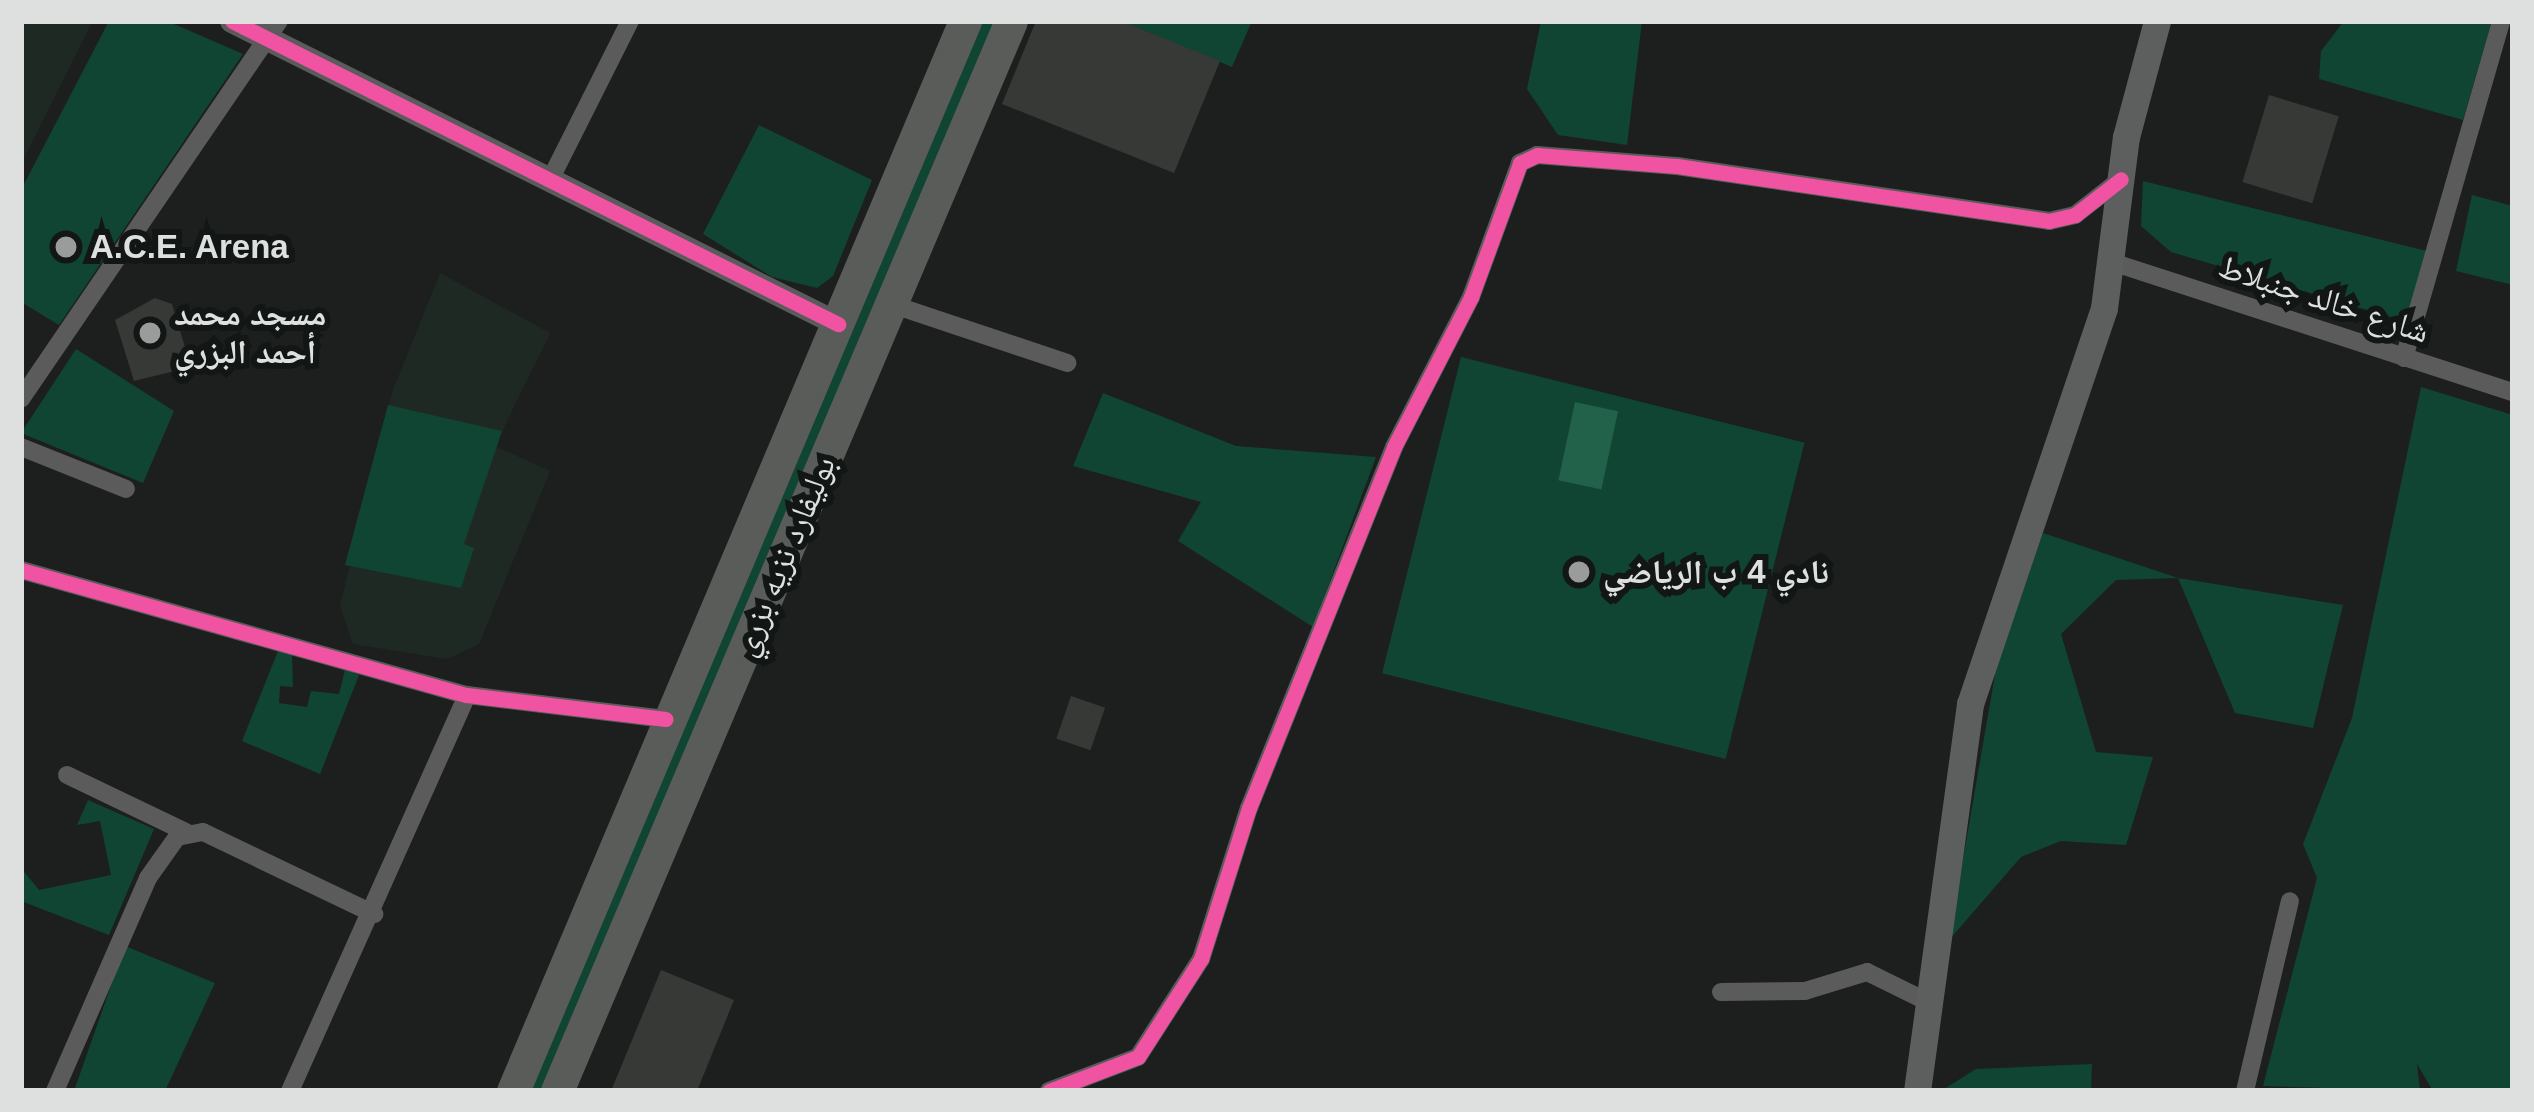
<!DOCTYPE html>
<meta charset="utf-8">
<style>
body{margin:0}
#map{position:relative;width:2534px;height:1112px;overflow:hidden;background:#1c1f1e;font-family:Helvetica,"Noto Naskh Arabic",sans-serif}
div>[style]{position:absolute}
.built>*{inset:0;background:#1f2924}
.green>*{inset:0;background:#104533;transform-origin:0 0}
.water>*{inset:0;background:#22614a;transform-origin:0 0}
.building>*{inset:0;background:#373937;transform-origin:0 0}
.minor>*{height:18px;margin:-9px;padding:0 9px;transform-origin:9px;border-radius:9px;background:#5b5b5b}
.tertiary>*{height:24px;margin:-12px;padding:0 12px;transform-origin:12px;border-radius:12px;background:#5b5b5b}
.secondary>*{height:27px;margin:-13.5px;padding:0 13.5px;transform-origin:13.5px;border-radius:13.5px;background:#5d5f5e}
.trunk>*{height:33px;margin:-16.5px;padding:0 16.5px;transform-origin:16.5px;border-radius:16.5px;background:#5a5c5a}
.cycleway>*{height:15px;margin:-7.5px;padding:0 7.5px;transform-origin:7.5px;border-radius:7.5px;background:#f153a3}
.dots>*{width:33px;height:33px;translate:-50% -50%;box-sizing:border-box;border:6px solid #121715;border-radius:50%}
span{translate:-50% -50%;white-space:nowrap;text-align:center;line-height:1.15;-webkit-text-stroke:12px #121715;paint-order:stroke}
.poi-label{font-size:33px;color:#dde0de;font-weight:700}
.left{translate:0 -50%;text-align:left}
.street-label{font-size:33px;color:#dde0de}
.frame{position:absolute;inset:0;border:24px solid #dde0de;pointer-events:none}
</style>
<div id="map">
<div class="built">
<i style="clip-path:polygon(21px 21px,93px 21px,21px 164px)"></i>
<i style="clip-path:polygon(440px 273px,550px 333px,495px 446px,550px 471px,479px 644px,447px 659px,353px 644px,340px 606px,393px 390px)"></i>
</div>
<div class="green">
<i style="clip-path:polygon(109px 21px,167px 21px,243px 54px,59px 325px,21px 302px,21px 190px)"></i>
<i style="clip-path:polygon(976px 21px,999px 21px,543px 1091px,525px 1091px)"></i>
<i style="clip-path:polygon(1122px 21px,1252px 21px,1232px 67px)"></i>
<i style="clip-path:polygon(1541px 21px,1642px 21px,1627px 145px,1558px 135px,1527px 89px)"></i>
<i style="clip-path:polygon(2344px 21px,2492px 21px,2463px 120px,2319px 79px,2321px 51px)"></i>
<i style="clip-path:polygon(759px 125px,872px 180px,833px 276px,817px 288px,772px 277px,703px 234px)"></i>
<i style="clip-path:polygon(2143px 181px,2431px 252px,2414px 306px,2395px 318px,2171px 252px,2141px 226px)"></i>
<i style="clip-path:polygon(2472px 195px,2513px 206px,2513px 285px,2456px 271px)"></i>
<i style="clip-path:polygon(76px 349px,174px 411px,143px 483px,21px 433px)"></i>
<i style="left:1461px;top:357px;width:354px;height:326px;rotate:14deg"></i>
<i style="clip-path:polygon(2421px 387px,2513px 415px,2513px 1091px,2433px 1091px,2417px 1064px,2420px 1091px,2263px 1086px,2317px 878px,2303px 844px,2352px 718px)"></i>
<i style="clip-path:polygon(1103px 393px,1236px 446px,1376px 457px,1313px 627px,1178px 541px,1201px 502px,1073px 466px)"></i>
<i style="clip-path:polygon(388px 405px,502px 431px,464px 544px,474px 548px,461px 588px,345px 565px)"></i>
<i style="clip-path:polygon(2043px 533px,2178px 578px,2343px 605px,2313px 728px,2235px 713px,2178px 578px,2116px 580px,2061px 634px,2096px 752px,2153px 757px,2126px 845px,2061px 841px,2021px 857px,1949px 940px,1996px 669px)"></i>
<i style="clip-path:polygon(278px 651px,292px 654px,293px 687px,280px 686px,279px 703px,307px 707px,311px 691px,339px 694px,345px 670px,359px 675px,320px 774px,242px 741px)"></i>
<i style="clip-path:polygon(88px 800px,154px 829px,109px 935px,21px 901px,21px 868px,39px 890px,111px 875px,100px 821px,77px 825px)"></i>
<i style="clip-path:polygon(125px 946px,215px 983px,165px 1091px,74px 1091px)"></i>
<i style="clip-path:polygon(2092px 1064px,2091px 1091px,1941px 1091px,1976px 1069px)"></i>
</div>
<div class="water">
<i style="left:1575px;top:402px;width:44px;height:80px;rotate:12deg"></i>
</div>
<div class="building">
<i style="clip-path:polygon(1036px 21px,1122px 21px,1220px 61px,1174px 173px,1002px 104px)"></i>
<i style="left:2269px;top:95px;width:73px;height:91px;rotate:17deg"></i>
<i style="clip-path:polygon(155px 298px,172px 304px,191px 367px,134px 381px,115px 320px)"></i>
<i style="left:1071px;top:696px;width:36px;height:45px;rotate:19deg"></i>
<i style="clip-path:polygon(661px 970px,734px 1000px,697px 1091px,611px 1091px)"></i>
</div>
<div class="minor">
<i style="left:551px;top:178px;width:176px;rotate:-63.3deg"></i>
<i style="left:2115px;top:263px;width:418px;rotate:18deg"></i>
<i style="left:891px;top:304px;width:186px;rotate:18.5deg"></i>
<i style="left:2404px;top:358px;width:351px;rotate:-73.9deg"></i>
<i style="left:21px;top:399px;width:458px;rotate:-55.7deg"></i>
<i style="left:21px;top:447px;width:113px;rotate:21.8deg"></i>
<i style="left:21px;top:570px;width:463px;rotate:15.7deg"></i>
<i style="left:467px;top:695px;width:200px;rotate:6.9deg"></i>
<i style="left:67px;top:775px;width:132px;rotate:25.6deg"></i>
<i style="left:1721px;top:992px;width:84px;rotate:-0.7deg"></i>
<i style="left:1805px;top:991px;width:65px;rotate:-17deg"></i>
<i style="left:1867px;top:972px;width:68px;rotate:26.2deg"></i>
<i style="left:55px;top:1091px;width:232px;rotate:-66.4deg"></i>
<i style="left:148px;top:878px;width:50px;rotate:-54.7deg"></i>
<i style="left:177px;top:837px;width:26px;rotate:-11deg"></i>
<i style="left:203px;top:832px;width:190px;rotate:25.6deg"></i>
<i style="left:290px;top:1091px;width:434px;rotate:-65.9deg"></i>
<i style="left:1049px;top:1091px;width:95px;rotate:-20.9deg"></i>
<i style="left:1138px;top:1057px;width:117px;rotate:-57.3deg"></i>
<i style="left:1201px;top:959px;width:158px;rotate:-72.4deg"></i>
<i style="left:1249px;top:808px;width:389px;rotate:-68.1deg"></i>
<i style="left:1394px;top:447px;width:169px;rotate:-62.8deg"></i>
<i style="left:1471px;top:297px;width:143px;rotate:-69.9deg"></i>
<i style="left:1520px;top:163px;width:19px;rotate:-25deg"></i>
<i style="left:1537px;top:155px;width:140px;rotate:4.5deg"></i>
<i style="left:1677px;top:166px;width:376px;rotate:8.4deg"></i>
<i style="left:2049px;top:221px;width:27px;rotate:-13deg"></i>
<i style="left:2075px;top:215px;width:58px;rotate:-38deg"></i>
<i style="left:2245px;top:1091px;width:195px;rotate:-76.7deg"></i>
</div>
<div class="tertiary">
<i style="left:232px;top:21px;width:678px;rotate:26.57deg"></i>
</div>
<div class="secondary">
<i style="left:1917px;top:1091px;width:391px;rotate:-82.2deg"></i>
<i style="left:1970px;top:704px;width:418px;rotate:-71.3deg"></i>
<i style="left:2104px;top:308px;width:172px;rotate:-82.7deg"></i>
<i style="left:2126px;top:137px;width:120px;rotate:-75deg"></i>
</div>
<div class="trunk">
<i style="left:513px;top:1091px;width:1162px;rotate:-67.1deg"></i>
<i style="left:557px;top:1091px;width:1162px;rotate:-67.01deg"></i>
</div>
<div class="cycleway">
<i style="left:232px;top:21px;width:678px;rotate:26.57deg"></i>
<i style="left:21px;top:570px;width:463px;rotate:15.7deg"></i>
<i style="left:467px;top:695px;width:200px;rotate:6.9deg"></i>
<i style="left:1049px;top:1091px;width:95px;rotate:-20.9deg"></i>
<i style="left:1138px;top:1057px;width:117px;rotate:-57.3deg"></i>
<i style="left:1201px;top:959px;width:158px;rotate:-72.4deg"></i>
<i style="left:1249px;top:808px;width:389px;rotate:-68.1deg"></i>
<i style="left:1394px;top:447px;width:169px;rotate:-62.8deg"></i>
<i style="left:1471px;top:297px;width:143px;rotate:-69.9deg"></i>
<i style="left:1520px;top:163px;width:19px;rotate:-25deg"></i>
<i style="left:1537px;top:155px;width:140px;rotate:4.5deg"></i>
<i style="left:1677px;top:166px;width:376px;rotate:8.4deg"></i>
<i style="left:2049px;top:221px;width:27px;rotate:-13deg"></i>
<i style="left:2075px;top:215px;width:58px;rotate:-38deg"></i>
</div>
<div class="dots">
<i style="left:66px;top:247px;background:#999c9b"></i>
<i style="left:150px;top:333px;background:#999c9b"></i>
<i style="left:1579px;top:572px;background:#999c9b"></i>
</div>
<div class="poi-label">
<span class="left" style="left:90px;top:247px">A.C.E. Arena</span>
<span class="left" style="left:174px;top:333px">مسجد محمد<br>أحمد البزري</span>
<span class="left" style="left:1603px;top:572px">نادي 4 ب الرياضي</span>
</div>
<div class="street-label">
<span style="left:2324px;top:299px;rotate:18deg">شارع خالد جنبلاط</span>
<span style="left:784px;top:556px;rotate:-67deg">بوليفارد نزيه بزري</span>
</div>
<div class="frame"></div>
</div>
